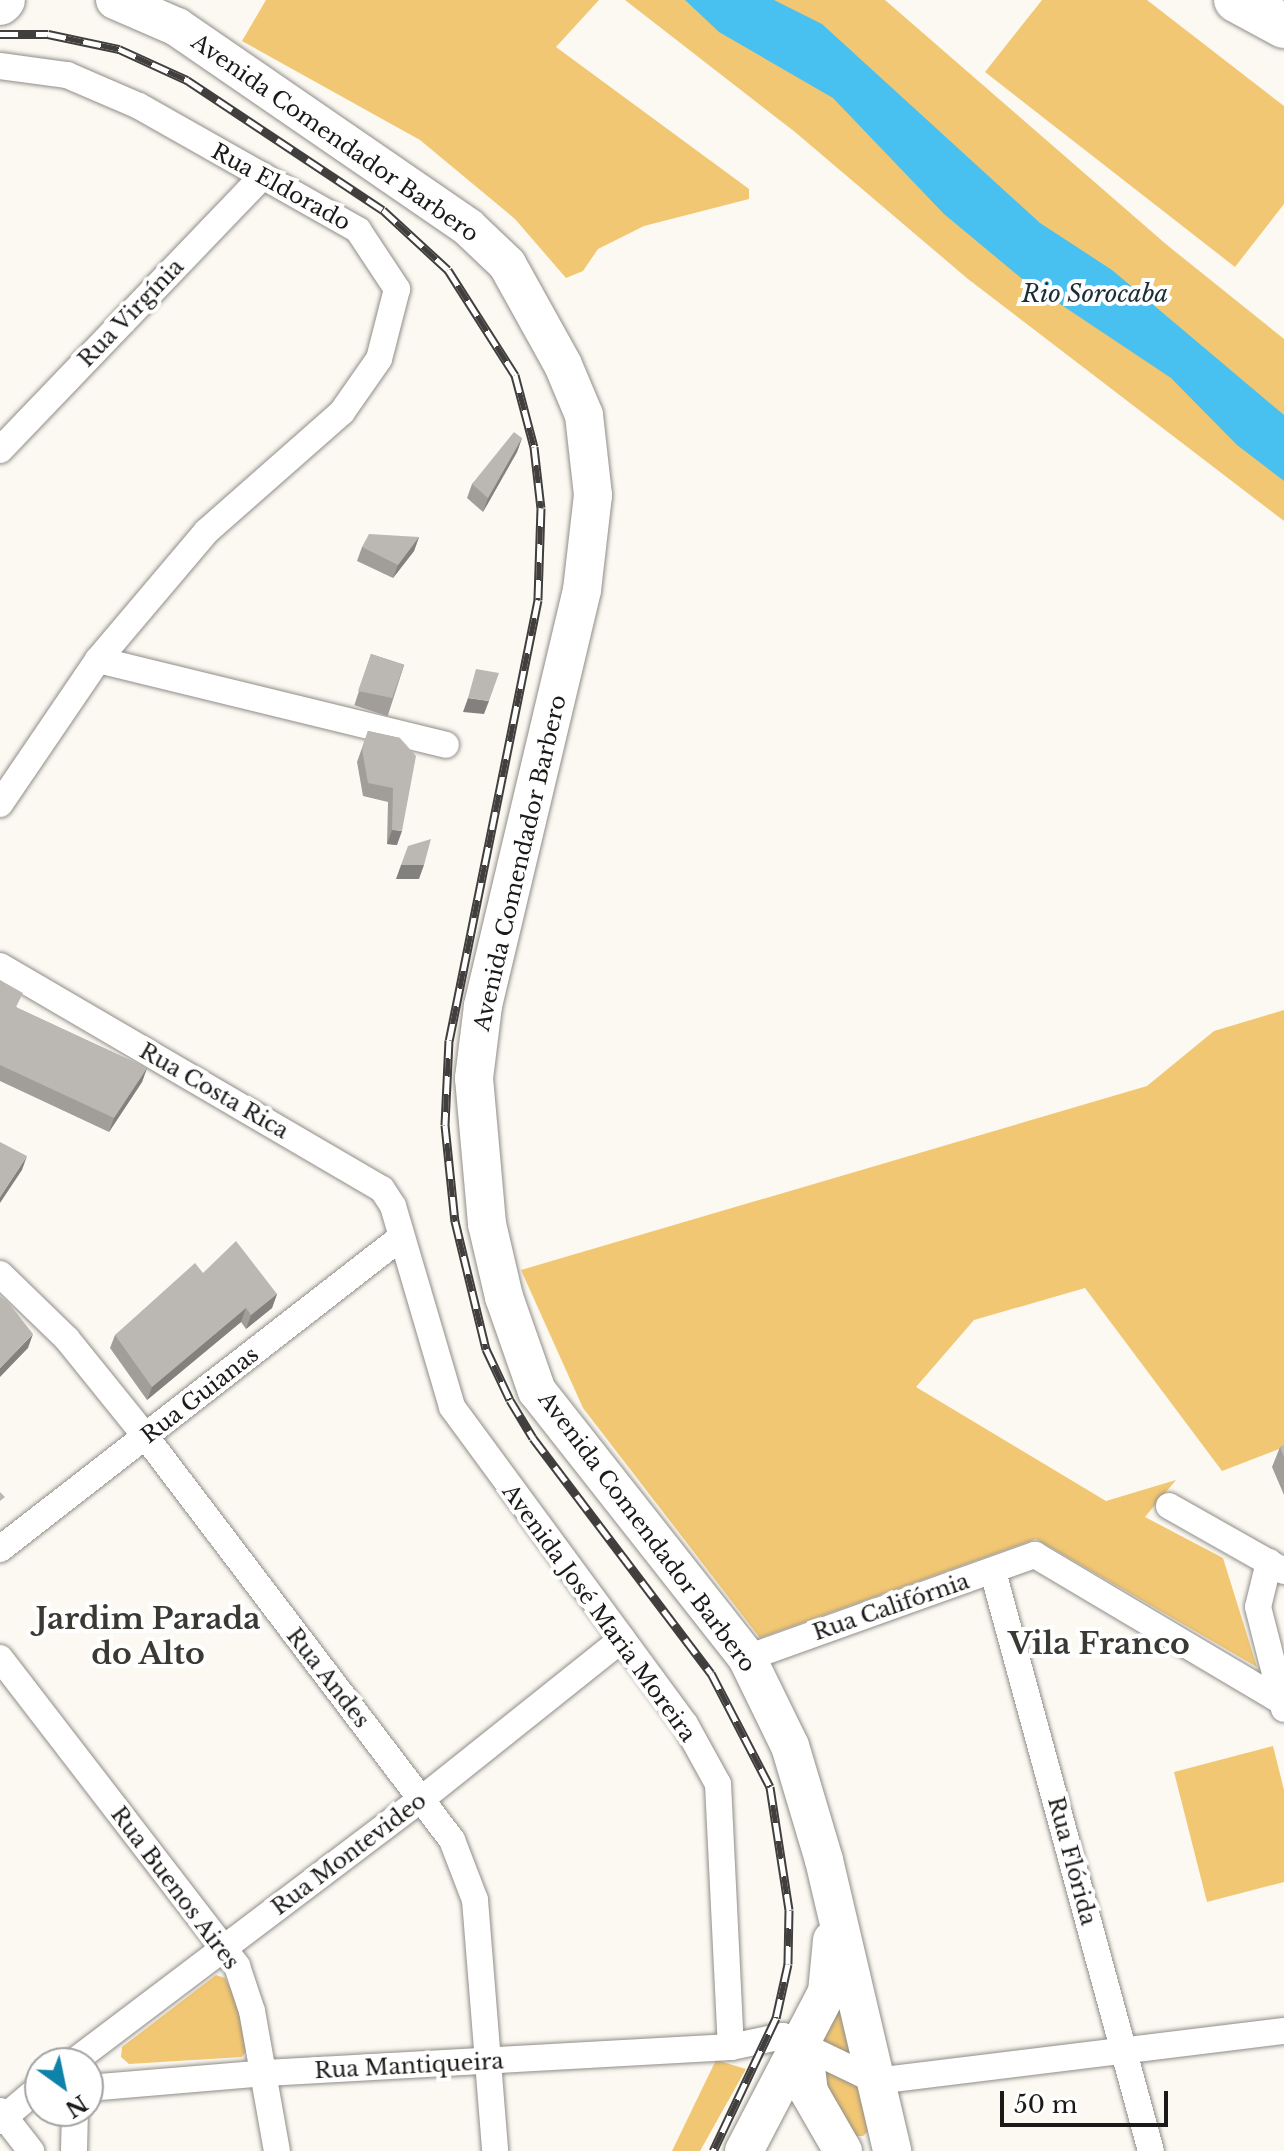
<!DOCTYPE html>
<meta charset="utf-8">
<style>
body{margin:0}
#map{position:relative;width:1284px;height:2151px;overflow:hidden;background:#fcf9f3;font-family:"Libre Baskerville",serif}
div>[style]{position:absolute}
.green>*{inset:0;background:#f2c773}
.water>*{inset:0;background:#48c0f0}
.roads{filter:drop-shadow(0 0 2px #908d88) drop-shadow(0 0 2px #908d88)}
.street>*{height:26px;margin:-13px;padding:0 13px;transform-origin:13px;border-radius:13px;background:#fff}
.secondary>*{height:38px;margin:-19px;padding:0 19px;transform-origin:19px;border-radius:19px;background:#fff}
.highway>*{height:44px;margin:-22px;padding:0 22px;transform-origin:22px;border-radius:22px;background:#fff}
.rail>*{height:9px;margin-top:-4.5px;transform-origin:0;background:repeating-linear-gradient(90deg,#fff 0 18px,#413f3d 0 36px);box-sizing:border-box;border-block:2px solid #413f3d}
.wall>*{inset:0;background:#a19e9a;transform-origin:0 0}
.shaded-wall>*{inset:0;background:#83817d}
.building>*{inset:0;background:#bbb8b3}
span{translate:-50% -50%;white-space:nowrap;text-align:center;line-height:1.15;-webkit-text-stroke:8px #fff;paint-order:stroke}
.street-label{font-size:22px;color:#1b1a18}
.water-label{font-size:24px;color:#192e37;font-style:italic}
.district-label{font-size:30px;color:#3b3934;font-weight:700}
.north{position:absolute;left:24px;top:2047px;width:80px;height:80px;box-sizing:border-box;background:#fff;border:2px solid #a4a3a3;border-radius:50%;rotate:147deg;font-size:22px;font-weight:700;line-height:32px;text-align:center;color:#1b1a18}
.north::after{content:'';display:block;margin:auto;width:28px;height:36px;background:#0e82a8;clip-path:polygon(50% 0,100% 100%,50% 72%,0 100%)}
.scale{position:absolute;left:1000px;top:2091px;width:168px;height:36px;box-sizing:border-box;border:4px solid #1b1a18;border-top:0;padding-left:10px;font-size:24px;line-height:28px;white-space:nowrap;color:#1b1a18;-webkit-text-stroke:6px #fff;paint-order:stroke}
</style>
<div id="map">
<div class="green">
<i style="clip-path:polygon(266px 0,599px 0,556px 47px,749px 189px,749px 199px,644px 226px,598px 249px,583px 271px,566px 278px,515px 219px,420px 140px,242px 41px)"></i>
<i style="clip-path:polygon(625px 0,885px 0,1167px 245px,1284px 339px,1284px 521px,968px 279px,795px 132px)"></i>
<i style="clip-path:polygon(1042px 0,1147px 0,1284px 106px,1284px 204px,1235px 267px,985px 72px)"></i>
<i style="clip-path:polygon(1284px 1010px,1284px 1447px,1222px 1471px,1085px 1288px,974px 1320px,916px 1387px,1106px 1501px,1176px 1480px,1145px 1517px,1223px 1558px,1257px 1667px,1036px 1539px,760px 1638px,583px 1408px,521px 1270px,1147px 1086px,1214px 1031px)"></i>
<i style="clip-path:polygon(1273px 1746px,1284px 1790px,1284px 1882px,1207px 1902px,1174px 1772px)"></i>
<i style="clip-path:polygon(842px 1952px,872px 2128px,863px 2136px,849px 2136px,814px 2073px)"></i>
<i style="clip-path:polygon(216px 1975px,225px 1978px,243px 2014px,247px 2050px,242px 2057px,129px 2064px,121px 2057px,122px 2047px)"></i>
<i style="clip-path:polygon(716px 2060px,746px 2069px,700px 2151px,672px 2151px)"></i>
</div>
<div class="water">
<i style="clip-path:polygon(685px 0,774px 0,822px 24px,1040px 223px,1112px 270px,1284px 415px,1284px 481px,1237px 445px,1171px 378px,1021px 278px,944px 214px,833px 98px,719px 32px)"></i>
</div>
<div class="roads">
<div class="street">
<i style="left:0;top:66px;width:68px;rotate:7.7deg"></i>
<i style="left:67px;top:75px;width:78px;rotate:23.3deg"></i>
<i style="left:139px;top:106px;width:252px;rotate:29.5deg"></i>
<i style="left:358px;top:230px;width:71px;rotate:56.5deg"></i>
<i style="left:397px;top:289px;width:72px;rotate:104.4deg"></i>
<i style="left:379px;top:359px;width:65px;rotate:124.9deg"></i>
<i style="left:342px;top:412px;width:181px;rotate:138.6deg"></i>
<i style="left:206px;top:532px;width:167px;rotate:130.2deg"></i>
<i style="left:0;top:450px;width:380px;rotate:-46.2deg"></i>
<i style="left:0;top:804px;width:174px;rotate:-55.8deg"></i>
<i style="left:98px;top:660px;width:358px;rotate:13.7deg"></i>
<i style="left:0;top:966px;width:442px;rotate:30.3deg"></i>
<i style="left:382px;top:1189px;width:20px;rotate:57deg"></i>
<i style="left:393px;top:1206px;width:209px;rotate:73.6deg"></i>
<i style="left:452px;top:1407px;width:393px;rotate:53.7deg"></i>
<i style="left:685px;top:1724px;width:68px;rotate:61.2deg"></i>
<i style="left:718px;top:1784px;width:263px;rotate:87.2deg"></i>
<i style="left:731px;top:2047px;width:53px;rotate:-11.9deg"></i>
<i style="left:783px;top:2036px;width:103px;rotate:25.8deg"></i>
<i style="left:876px;top:2081px;width:411px;rotate:-7deg"></i>
<i style="left:0;top:1274px;width:93px;rotate:44.1deg"></i>
<i style="left:67px;top:1339px;width:126px;rotate:51.1deg"></i>
<i style="left:146px;top:1437px;width:506px;rotate:52.79deg"></i>
<i style="left:452px;top:1840px;width:64px;rotate:69deg"></i>
<i style="left:475px;top:1900px;width:252px;rotate:85.4deg"></i>
<i style="left:1169px;top:1506px;width:132px;rotate:29.5deg"></i>
<i style="left:0;top:1549px;width:505px;rotate:-37.85deg"></i>
<i style="left:1269px;top:1562px;width:46px;rotate:103.7deg"></i>
<i style="left:1258px;top:1607px;width:105px;rotate:75.7deg"></i>
<i style="left:993px;top:1572px;width:600px;rotate:74.74deg"></i>
<i style="left:0;top:1658px;width:389px;rotate:52.4deg"></i>
<i style="left:237px;top:1966px;width:47px;rotate:71.6deg"></i>
<i style="left:252px;top:2011px;width:142px;rotate:79.9deg"></i>
<i style="left:747px;top:1658px;width:306px;rotate:-19.7deg"></i>
<i style="left:1035px;top:1555px;width:290px;rotate:30.7deg"></i>
<i style="left:72px;top:2063px;width:440px;rotate:-37.1deg"></i>
<i style="left:423px;top:1798px;width:255px;rotate:-38.6deg"></i>
<i style="left:88px;top:2088px;width:178px;rotate:-4.8deg"></i>
<i style="left:265px;top:2073px;width:467px;rotate:-3.2deg"></i>
<i style="left:0;top:2111px;width:51px;rotate:52.2deg"></i>
<i style="left:0;top:2121px;width:52px;rotate:-40.4deg"></i>
<i style="left:74px;top:2151px;width:40px;rotate:-88.6deg"></i>
</div>
<div class="secondary">
<i style="left:115px;top:0;width:68px;rotate:23.5deg"></i>
<i style="left:177px;top:27px;width:353px;rotate:34.5deg"></i>
<i style="left:468px;top:227px;width:54px;rotate:43.5deg"></i>
<i style="left:507px;top:264px;width:115px;rotate:61deg"></i>
<i style="left:563px;top:365px;width:54px;rotate:67.2deg"></i>
<i style="left:584px;top:415px;width:81px;rotate:83.6deg"></i>
<i style="left:593px;top:495px;width:96px;rotate:96.6deg"></i>
<i style="left:582px;top:590px;width:428px;rotate:103.4deg"></i>
<i style="left:483px;top:1006px;width:73px;rotate:97.1deg"></i>
<i style="left:474px;top:1078px;width:147px;rotate:84.9deg"></i>
<i style="left:487px;top:1224px;width:75px;rotate:76.9deg"></i>
<i style="left:504px;top:1297px;width:100px;rotate:70.7deg"></i>
<i style="left:537px;top:1391px;width:340px;rotate:51.8deg"></i>
<i style="left:747px;top:1658px;width:98px;rotate:64deg"></i>
<i style="left:790px;top:1746px;width:119px;rotate:73.4deg"></i>
<i style="left:824px;top:1860px;width:299px;rotate:76.8deg"></i>
<i style="left:803px;top:2044px;width:48px;rotate:82.9deg"></i>
<i style="left:809px;top:2092px;width:68px;rotate:60deg"></i>
<i style="left:744px;top:2151px;width:179px;rotate:-62.4deg"></i>
<i style="left:827px;top:1992px;width:52px;rotate:-84.5deg"></i>
</div>
<div class="highway">
<i style="left:1236px;top:0;width:55px;rotate:28.4deg"></i>
<i style="left:0;top:3px;width:4px;rotate:-45deg"></i>
</div>
</div>
<div class="rail">
<i style="left:0;top:34px;width:48px"></i>
<i style="left:48px;top:34px;width:73px;rotate:11.9deg"></i>
<i style="left:119px;top:49px;width:75px;rotate:24.5deg"></i>
<i style="left:187px;top:80px;width:235px;rotate:33.6deg"></i>
<i style="left:383px;top:210px;width:88px;rotate:42.7deg"></i>
<i style="left:448px;top:270px;width:125px;rotate:57.5deg"></i>
<i style="left:515px;top:375px;width:74px;rotate:75.2deg"></i>
<i style="left:534px;top:447px;width:61px;rotate:83.5deg"></i>
<i style="left:541px;top:508px;width:92px;rotate:91.9deg"></i>
<i style="left:538px;top:600px;width:449px;rotate:101.4deg"></i>
<i style="left:449px;top:1040px;width:85px;rotate:92.7deg"></i>
<i style="left:445px;top:1125px;width:97px;rotate:84.1deg"></i>
<i style="left:455px;top:1221px;width:132px;rotate:76.4deg"></i>
<i style="left:486px;top:1349px;width:56px;rotate:64.8deg"></i>
<i style="left:510px;top:1400px;width:44px;rotate:58.8deg"></i>
<i style="left:533px;top:1438px;width:295px;rotate:52.9deg"></i>
<i style="left:711px;top:1673px;width:128px;rotate:62.6deg"></i>
<i style="left:770px;top:1787px;width:124px;rotate:81.2deg"></i>
<i style="left:789px;top:1910px;width:54px;rotate:91.1deg"></i>
<i style="left:788px;top:1964px;width:55px;rotate:102.5deg"></i>
<i style="left:776px;top:2018px;width:147px;rotate:115.3deg"></i>
</div>
<div class="wall">
<i style="clip-path:polygon(522px 438px,517px 452px,483px 512px,467px 498px,472px 484px)"></i>
<i style="clip-path:polygon(419px 537px,414px 551px,393px 578px,357px 561px,362px 547px)"></i>
<i style="left:371px;top:654px;width:35px;height:54px;rotate:18deg"></i>
<i style="clip-path:polygon(368px 731px,400px 738px,397px 845px,387px 844px,388px 802px,363px 796px,357px 762px)"></i>
<i style="clip-path:polygon(0 980px,17px 1008px,147px 1068px,142px 1082px,109px 1132px,0 1081px)"></i>
<i style="clip-path:polygon(203px 1273px,277px 1294px,272px 1308px,246px 1329px,241px 1322px,147px 1400px,110px 1348px,115px 1335px)"></i>
<i style="clip-path:polygon(1284px 1445px,1284px 1495px,1272px 1467px,1280px 1447px)"></i>
</div>
<div class="shaded-wall">
<i style="clip-path:polygon(522px 438px,517px 452px,483px 512px,488px 498px)"></i>
<i style="clip-path:polygon(419px 537px,414px 551px,393px 578px,398px 565px)"></i>
<i style="clip-path:polygon(468px 698px,489px 701px,484px 714px,463px 712px)"></i>
<i style="clip-path:polygon(392px 830px,402px 831px,397px 845px,387px 844px)"></i>
<i style="clip-path:polygon(401px 865px,424px 865px,419px 879px,396px 879px)"></i>
<i style="clip-path:polygon(147px 1068px,142px 1082px,109px 1132px,114px 1118px)"></i>
<i style="clip-path:polygon(27px 1156px,22px 1170px,0 1203px,0 1197px)"></i>
<i style="clip-path:polygon(277px 1294px,272px 1308px,246px 1329px,251px 1315px)"></i>
<i style="clip-path:polygon(246px 1308px,241px 1322px,147px 1400px,152px 1387px)"></i>
<i style="clip-path:polygon(33px 1334px,28px 1348px,0 1377px,0 1368px)"></i>
</div>
<div class="building">
<i style="clip-path:polygon(514px 432px,522px 438px,488px 498px,472px 484px)"></i>
<i style="clip-path:polygon(369px 534px,419px 537px,398px 565px,362px 547px)"></i>
<i style="clip-path:polygon(371px 654px,404px 665px,392px 698px,358px 691px)"></i>
<i style="clip-path:polygon(476px 669px,499px 673px,489px 701px,468px 698px)"></i>
<i style="clip-path:polygon(368px 731px,400px 738px,416px 756px,402px 831px,392px 830px,393px 788px,368px 783px,362px 749px)"></i>
<i style="clip-path:polygon(431px 839px,424px 865px,401px 865px,408px 846px)"></i>
<i style="clip-path:polygon(0 980px,23px 993px,16px 1007px,147px 1068px,114px 1118px,0 1065px)"></i>
<i style="clip-path:polygon(0 1142px,27px 1156px,0 1197px)"></i>
<i style="clip-path:polygon(236px 1241px,277px 1294px,251px 1315px,246px 1308px,152px 1387px,115px 1335px,195px 1263px,203px 1273px)"></i>
<i style="clip-path:polygon(0 1296px,8px 1302px,33px 1334px,0 1368px)"></i>
<i style="clip-path:polygon(1284px 1445px,1284px 1457px,1280px 1447px)"></i>
<i style="clip-path:polygon(0 1492px,5px 1497px,0 1501px)"></i>
</div>
<div class="street-label">
<span style="left:335px;top:138px;rotate:35deg">Avenida Comendador Barbero</span>
<span style="left:281px;top:187px;rotate:29deg">Rua Eldorado</span>
<span style="left:131px;top:313px;rotate:-46deg">Rua Virgínia</span>
<span style="left:520px;top:863px;rotate:-77deg">Avenida Comendador Barbero</span>
<span style="left:214px;top:1091px;rotate:30deg">Rua Costa Rica</span>
<span style="left:200px;top:1395px;rotate:-38deg">Rua Guianas</span>
<span style="left:647px;top:1532px;rotate:53deg">Avenida Comendador Barbero</span>
<span style="left:891px;top:1607px;rotate:-19deg">Rua Califórnia</span>
<span style="left:599px;top:1613px;rotate:54deg">Avenida José Maria Moreira</span>
<span style="left:328px;top:1678px;rotate:52deg">Rua Andes</span>
<span style="left:349px;top:1854px;rotate:-37deg">Rua Montevideo</span>
<span style="left:1072px;top:1861px;rotate:75deg">Rua Flórida</span>
<span style="left:175px;top:1888px;rotate:53deg">Rua Buenos Aires</span>
<span style="left:409px;top:2066px;rotate:-3deg">Rua Mantiqueira</span>
</div>
<div class="water-label">
<span style="left:1095px;top:294px">Rio Sorocaba</span>
</div>
<div class="district-label">
<span style="left:148px;top:1636px">Jardim Parada<br>do Alto</span>
<span style="left:1099px;top:1644px">Vila Franco</span>
</div>
<div class="north">N</div>
<div class="scale">50 m</div>
</div>
